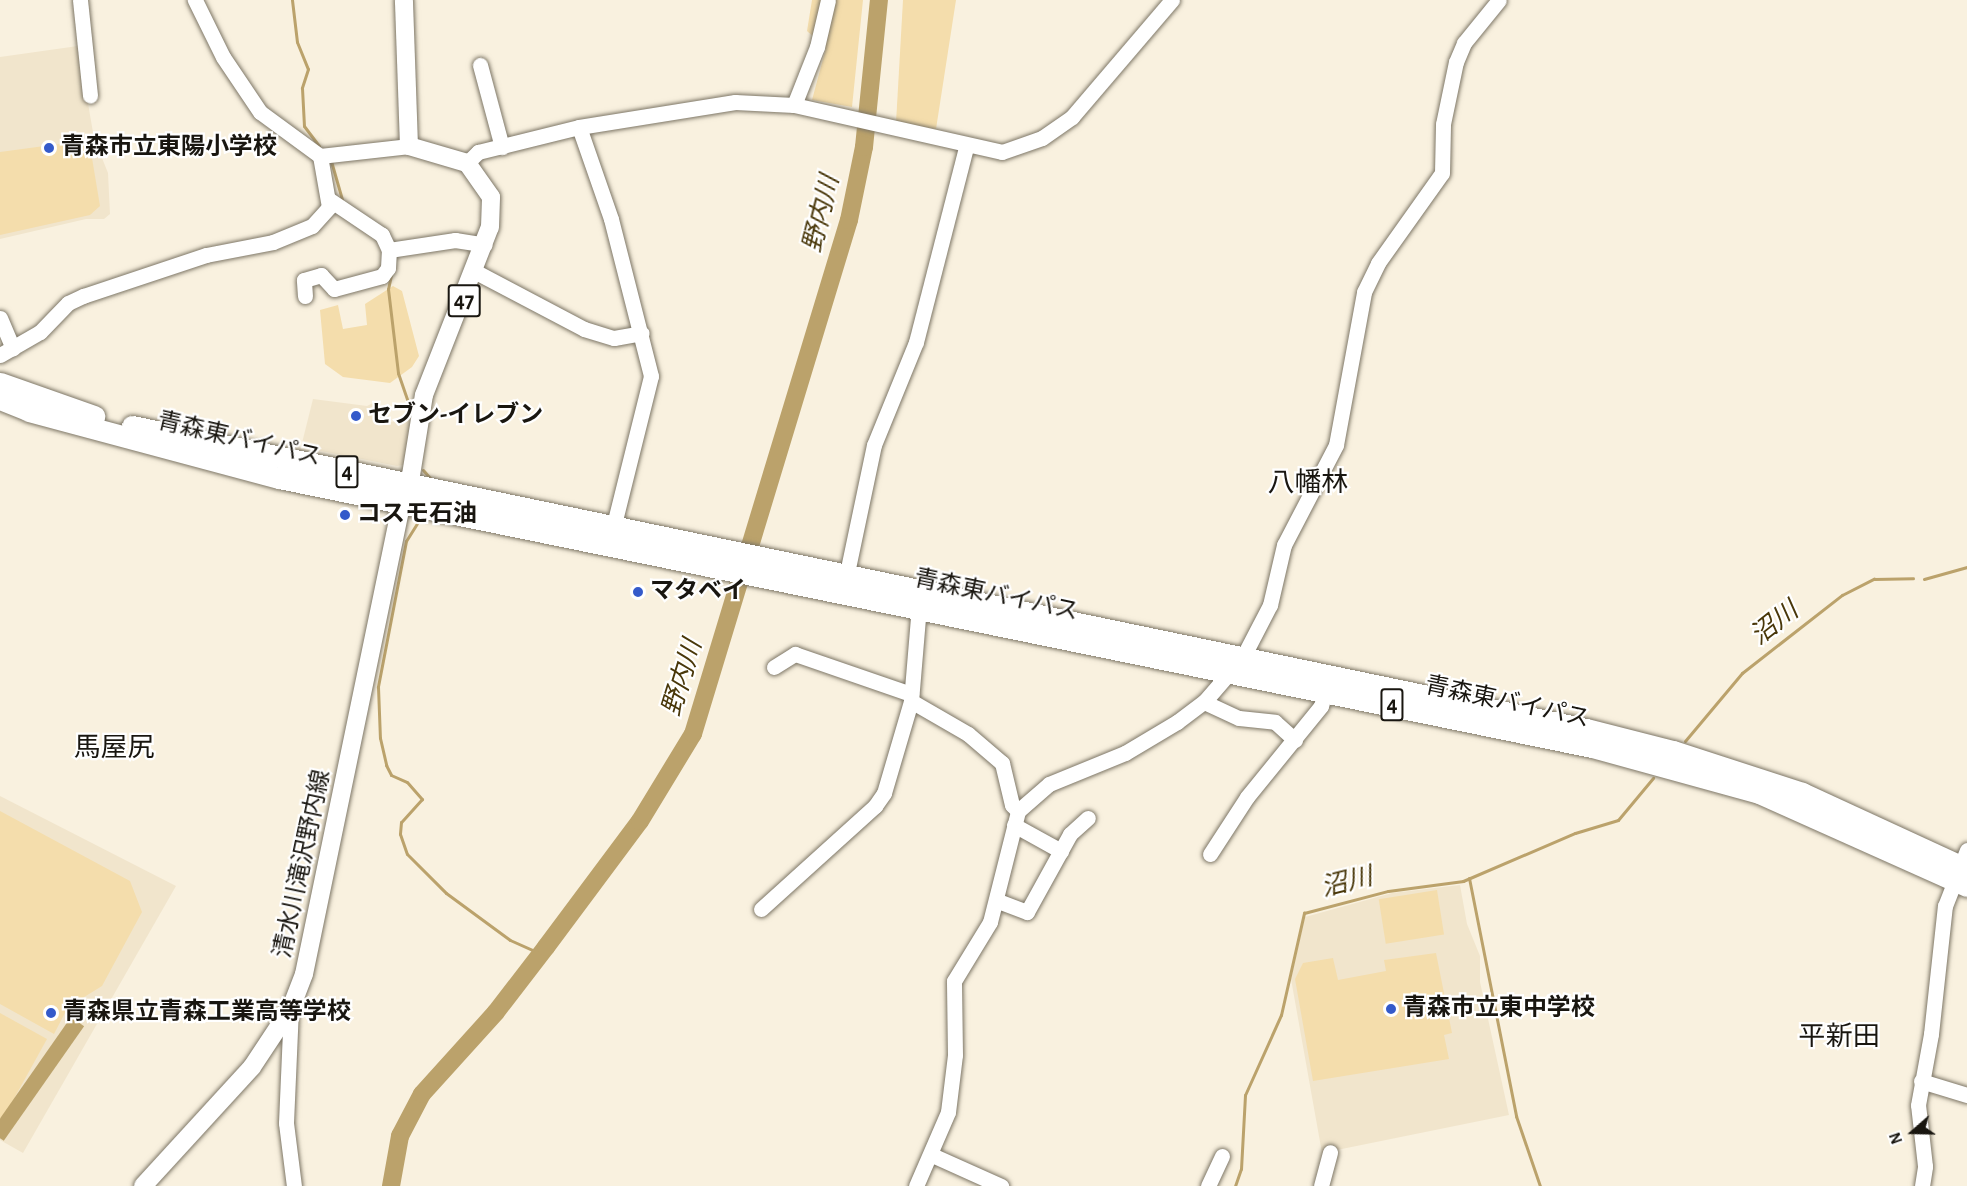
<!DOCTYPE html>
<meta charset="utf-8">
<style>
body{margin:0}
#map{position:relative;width:1967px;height:1186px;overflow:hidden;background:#f9f1df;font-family:"Alegreya Sans","Noto Sans JP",sans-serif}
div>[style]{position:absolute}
.built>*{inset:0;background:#f1e5cc}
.green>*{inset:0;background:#f4ddac;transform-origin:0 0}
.water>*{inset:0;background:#bba26b;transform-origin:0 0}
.stream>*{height:3px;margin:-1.5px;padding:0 1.5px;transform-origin:1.5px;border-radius:1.5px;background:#bba26b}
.river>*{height:18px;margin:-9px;padding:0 9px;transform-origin:9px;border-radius:9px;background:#bba26b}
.roads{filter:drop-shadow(0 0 2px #7d7666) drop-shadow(0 0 2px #7d7666)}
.minor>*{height:15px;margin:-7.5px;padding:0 7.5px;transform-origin:7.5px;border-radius:7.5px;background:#fff}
.major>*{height:18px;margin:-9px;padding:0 9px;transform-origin:9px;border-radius:9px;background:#fff}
.highway>*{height:21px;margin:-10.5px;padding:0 10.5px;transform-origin:10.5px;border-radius:10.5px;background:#fff}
.dots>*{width:16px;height:16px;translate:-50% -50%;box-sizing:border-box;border:3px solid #fff;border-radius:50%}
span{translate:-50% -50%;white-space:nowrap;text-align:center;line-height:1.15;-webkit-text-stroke:4.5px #fff;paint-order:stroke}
.shield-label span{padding:2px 4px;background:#fff;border:2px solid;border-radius:4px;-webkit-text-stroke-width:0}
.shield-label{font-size:22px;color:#191610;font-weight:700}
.poi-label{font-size:24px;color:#191610;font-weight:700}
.left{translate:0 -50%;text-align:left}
.street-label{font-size:24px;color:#191610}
.water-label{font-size:26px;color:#493709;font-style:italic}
.quarter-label{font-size:27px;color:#191610}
.north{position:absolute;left:1883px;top:1102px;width:60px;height:60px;-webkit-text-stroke:4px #fff;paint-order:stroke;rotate:250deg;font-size:16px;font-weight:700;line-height:24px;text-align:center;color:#191610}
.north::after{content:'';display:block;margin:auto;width:21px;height:27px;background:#191610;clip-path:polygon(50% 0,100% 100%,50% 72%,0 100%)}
</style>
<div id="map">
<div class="built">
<i style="clip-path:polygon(78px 46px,94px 138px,108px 173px,110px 214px,104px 219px,86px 219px,0 239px,0 57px)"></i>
<i style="clip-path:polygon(313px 399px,367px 406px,375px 402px,384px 423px,410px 419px,409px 464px,397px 466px,301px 447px)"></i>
<i style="clip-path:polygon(0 796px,176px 886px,23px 1153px,0 1140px)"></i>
<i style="clip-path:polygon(1460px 885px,1467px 924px,1480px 956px,1480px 982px,1509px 1115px,1322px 1153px,1291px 979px,1305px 917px,1392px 893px)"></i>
</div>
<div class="green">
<i style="clip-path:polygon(812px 0,863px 0,852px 107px,812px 100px,826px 48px,807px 31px)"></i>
<i style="clip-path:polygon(903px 0,956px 0,936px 129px,896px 123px)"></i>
<i style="clip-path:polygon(89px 140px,100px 206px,90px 215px,0 235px,0 152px)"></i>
<i style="clip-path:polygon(393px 286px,402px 291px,419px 356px,412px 367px,390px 383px,343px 377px,325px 364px,320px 310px,338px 305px,343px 329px,367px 325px,365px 304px)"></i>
<i style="clip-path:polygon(0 811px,130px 881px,142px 912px,102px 986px,68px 1007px,54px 1034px,0 1004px)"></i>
<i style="left:1437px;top:890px;width:45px;height:59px;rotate:81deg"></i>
<i style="clip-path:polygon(1436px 953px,1452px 1033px,1444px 1035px,1449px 1059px,1313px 1081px,1295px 979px,1303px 963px,1333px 958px,1338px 980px,1386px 971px,1384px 960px)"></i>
<i style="clip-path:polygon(0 1013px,47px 1039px,0 1124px)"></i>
</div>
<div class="water">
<i style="left:71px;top:1017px;width:16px;height:140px;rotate:35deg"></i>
</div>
<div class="stream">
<i style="left:292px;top:0;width:42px;rotate:83.2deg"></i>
<i style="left:297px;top:42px;width:29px;rotate:68deg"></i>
<i style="left:308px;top:69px;width:20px;rotate:108deg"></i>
<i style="left:302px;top:88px;width:38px;rotate:87deg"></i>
<i style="left:304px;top:126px;width:25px;rotate:53deg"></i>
<i style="left:331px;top:161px;width:40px;rotate:74deg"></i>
<i style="left:391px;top:275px;width:14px;rotate:102deg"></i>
<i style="left:388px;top:289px;width:85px;rotate:83.2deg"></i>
<i style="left:398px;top:373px;width:31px;rotate:71deg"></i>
<i style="left:423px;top:470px;width:11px;rotate:49deg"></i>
<i style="left:421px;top:517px;width:28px;rotate:122deg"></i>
<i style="left:406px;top:541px;width:149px;rotate:100.9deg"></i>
<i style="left:378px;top:687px;width:51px;rotate:87.8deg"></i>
<i style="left:380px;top:738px;width:28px;rotate:77deg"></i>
<i style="left:386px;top:765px;width:11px;rotate:63deg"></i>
<i style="left:391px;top:775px;width:17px;rotate:24deg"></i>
<i style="left:407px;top:782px;width:23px;rotate:49deg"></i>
<i style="left:422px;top:799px;width:31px;rotate:132deg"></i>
<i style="left:401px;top:822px;width:12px;rotate:95deg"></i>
<i style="left:400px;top:834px;width:21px;rotate:71deg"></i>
<i style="left:407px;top:854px;width:55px;rotate:45deg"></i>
<i style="left:446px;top:893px;width:79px;rotate:36.3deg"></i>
<i style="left:510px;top:940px;width:34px;rotate:24deg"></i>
<i style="left:1924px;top:579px;width:45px;rotate:-15.6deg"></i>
<i style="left:1685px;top:741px;width:89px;rotate:-50deg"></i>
<i style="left:1742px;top:673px;width:127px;rotate:-38deg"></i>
<i style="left:1842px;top:595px;width:36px;rotate:-27deg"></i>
<i style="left:1874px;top:579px;width:39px;rotate:-1deg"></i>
<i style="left:1469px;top:878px;width:243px;rotate:78.8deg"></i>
<i style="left:1516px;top:1116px;width:74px;rotate:71.1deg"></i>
<i style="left:1235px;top:1186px;width:18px;rotate:-71deg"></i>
<i style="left:1241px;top:1169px;width:74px;rotate:-86.9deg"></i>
<i style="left:1245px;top:1095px;width:88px;rotate:-65.8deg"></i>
<i style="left:1281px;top:1015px;width:105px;rotate:-77.3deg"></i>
<i style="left:1304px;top:913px;width:87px;rotate:-14.7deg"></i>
<i style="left:1388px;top:891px;width:76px;rotate:-7.6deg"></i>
<i style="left:1463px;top:881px;width:122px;rotate:-23.2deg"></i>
<i style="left:1575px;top:833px;width:45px;rotate:-16.8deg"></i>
<i style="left:1618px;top:820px;width:55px;rotate:-50.2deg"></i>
</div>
<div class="river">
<i style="left:391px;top:1186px;width:51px;rotate:-79.8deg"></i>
<i style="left:400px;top:1136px;width:47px;rotate:-62.4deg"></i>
<i style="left:422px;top:1094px;width:110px;rotate:-47.9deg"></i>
<i style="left:496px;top:1012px;width:82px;rotate:-52.4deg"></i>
<i style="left:546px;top:947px;width:157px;rotate:-53.3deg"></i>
<i style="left:640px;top:821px;width:102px;rotate:-58.7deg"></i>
<i style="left:693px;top:734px;width:537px;rotate:-73.12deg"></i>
<i style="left:849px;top:220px;width:75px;rotate:-78.4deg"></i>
<i style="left:864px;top:147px;width:148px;rotate:-84.2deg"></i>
</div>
<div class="roads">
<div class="minor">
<i style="left:80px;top:0;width:96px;rotate:84deg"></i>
<i style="left:480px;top:65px;width:85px;rotate:75deg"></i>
<i style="left:794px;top:105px;width:62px;rotate:-68.4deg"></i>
<i style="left:817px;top:47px;width:48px;rotate:-76.8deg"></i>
<i style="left:579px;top:127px;width:97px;rotate:70.8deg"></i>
<i style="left:611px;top:219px;width:162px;rotate:75.7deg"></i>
<i style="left:651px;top:376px;width:153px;rotate:104deg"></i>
<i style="left:320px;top:156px;width:90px;rotate:-6.4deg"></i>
<i style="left:467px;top:163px;width:16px;rotate:-45deg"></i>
<i style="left:478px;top:152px;width:104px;rotate:-13.9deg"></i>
<i style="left:579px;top:127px;width:158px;rotate:-9.1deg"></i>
<i style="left:735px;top:102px;width:59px;rotate:2.9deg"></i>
<i style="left:794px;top:105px;width:213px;rotate:12.7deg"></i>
<i style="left:1002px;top:152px;width:42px;rotate:-19.3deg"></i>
<i style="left:1042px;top:138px;width:37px;rotate:-35deg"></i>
<i style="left:1072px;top:117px;width:154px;rotate:-49.5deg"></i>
<i style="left:389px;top:250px;width:67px;rotate:-8.6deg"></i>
<i style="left:455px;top:240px;width:30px;rotate:9deg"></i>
<i style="left:476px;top:272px;width:122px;rotate:27.8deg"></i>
<i style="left:584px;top:329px;width:31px;rotate:17deg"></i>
<i style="left:614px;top:338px;width:28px;rotate:-10deg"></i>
<i style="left:305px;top:296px;width:16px;rotate:-94deg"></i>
<i style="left:304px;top:280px;width:18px;rotate:-16deg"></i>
<i style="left:321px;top:275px;width:19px;rotate:47deg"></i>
<i style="left:334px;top:289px;width:50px;rotate:-15.2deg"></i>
<i style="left:382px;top:276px;width:10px;rotate:-53deg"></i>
<i style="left:388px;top:268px;width:18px;rotate:-87deg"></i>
<i style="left:389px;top:250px;width:17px;rotate:-115deg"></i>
<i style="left:382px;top:235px;width:63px;rotate:-146.1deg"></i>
<i style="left:0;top:318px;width:33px;rotate:67deg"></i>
<i style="left:0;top:355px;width:46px;rotate:-29.9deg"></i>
<i style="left:40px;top:332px;width:40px;rotate:-46deg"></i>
<i style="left:68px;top:303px;width:17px;rotate:-25deg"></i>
<i style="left:83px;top:296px;width:130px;rotate:-18.4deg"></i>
<i style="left:206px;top:255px;width:68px;rotate:-11deg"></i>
<i style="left:273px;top:242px;width:42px;rotate:-22.3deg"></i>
<i style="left:312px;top:226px;width:25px;rotate:-48deg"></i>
<i style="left:329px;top:207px;width:52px;rotate:-100deg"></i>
<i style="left:320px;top:156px;width:74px;rotate:-143.7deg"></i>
<i style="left:260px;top:112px;width:66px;rotate:-123.9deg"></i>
<i style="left:223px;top:57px;width:64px;rotate:-116.2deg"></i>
<i style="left:847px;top:573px;width:131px;rotate:-78.1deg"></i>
<i style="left:874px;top:445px;width:111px;rotate:-67.8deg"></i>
<i style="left:916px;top:342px;width:201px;rotate:-75.6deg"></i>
<i style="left:774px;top:667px;width:25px;rotate:-32deg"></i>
<i style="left:795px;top:654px;width:123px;rotate:19deg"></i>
<i style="left:911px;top:701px;width:66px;rotate:30.1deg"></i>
<i style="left:968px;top:734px;width:45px;rotate:40.5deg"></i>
<i style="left:1002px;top:763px;width:43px;rotate:76.6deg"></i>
<i style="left:1012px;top:805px;width:8px;rotate:45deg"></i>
<i style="left:1204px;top:702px;width:38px;rotate:25deg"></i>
<i style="left:1239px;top:718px;width:36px;rotate:6deg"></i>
<i style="left:1275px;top:722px;width:27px;rotate:42deg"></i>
<i style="left:1014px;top:825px;width:54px;rotate:29deg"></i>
<i style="left:1210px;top:854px;width:68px;rotate:-57deg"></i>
<i style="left:1247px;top:797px;width:117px;rotate:-50.9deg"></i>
<i style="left:1321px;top:706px;width:15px;rotate:-74deg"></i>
<i style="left:998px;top:901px;width:31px;rotate:21deg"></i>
<i style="left:1027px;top:912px;width:89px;rotate:-61.1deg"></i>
<i style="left:1070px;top:834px;width:24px;rotate:-42deg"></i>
<i style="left:761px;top:909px;width:154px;rotate:-42.1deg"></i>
<i style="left:875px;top:806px;width:16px;rotate:-55deg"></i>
<i style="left:884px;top:793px;width:96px;rotate:-73.6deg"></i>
<i style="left:911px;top:701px;width:95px;rotate:-85.2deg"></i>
<i style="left:291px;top:1008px;width:115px;rotate:92.5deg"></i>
<i style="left:286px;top:1123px;width:64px;rotate:82.8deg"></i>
<i style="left:1921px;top:1081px;width:48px;rotate:16.9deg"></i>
<i style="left:932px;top:1155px;width:76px;rotate:24.2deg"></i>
<i style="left:916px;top:1186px;width:81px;rotate:-66.6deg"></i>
<i style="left:948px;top:1112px;width:57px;rotate:-83deg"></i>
<i style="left:955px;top:1055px;width:74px;rotate:-90.8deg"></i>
<i style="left:954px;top:981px;width:69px;rotate:-58.6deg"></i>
<i style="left:990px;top:922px;width:114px;rotate:-75.8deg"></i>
<i style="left:1018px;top:811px;width:41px;rotate:-41.1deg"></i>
<i style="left:1049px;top:784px;width:82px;rotate:-22.2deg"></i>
<i style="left:1125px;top:753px;width:61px;rotate:-30.8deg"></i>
<i style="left:1177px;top:722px;width:34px;rotate:-37deg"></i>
<i style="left:1204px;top:702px;width:60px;rotate:-49.1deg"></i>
<i style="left:1243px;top:657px;width:59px;rotate:-62.6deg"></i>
<i style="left:1270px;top:605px;width:62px;rotate:-76.9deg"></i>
<i style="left:1284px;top:545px;width:113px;rotate:-62.5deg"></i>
<i style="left:1336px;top:445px;width:156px;rotate:-79.6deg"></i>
<i style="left:1364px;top:292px;width:32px;rotate:-64deg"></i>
<i style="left:1378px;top:263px;width:110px;rotate:-54.6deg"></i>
<i style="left:1442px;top:173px;width:49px;rotate:-88.8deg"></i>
<i style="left:1443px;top:124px;width:63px;rotate:-78.2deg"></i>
<i style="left:1456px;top:62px;width:21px;rotate:-67deg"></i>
<i style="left:1464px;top:43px;width:55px;rotate:-50.9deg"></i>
<i style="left:1208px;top:1186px;width:33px;rotate:-65deg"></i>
<i style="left:1321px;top:1186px;width:35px;rotate:-75deg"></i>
<i style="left:1922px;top:1186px;width:20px;rotate:-81deg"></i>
<i style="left:1925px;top:1166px;width:61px;rotate:-96.5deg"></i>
<i style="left:1918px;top:1105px;width:72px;rotate:-79.6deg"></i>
<i style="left:1931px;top:1034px;width:129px;rotate:-83.8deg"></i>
<i style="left:1945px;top:906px;width:60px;rotate:-68.6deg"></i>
</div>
<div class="major">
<i style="left:143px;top:1186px;width:161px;rotate:-47.5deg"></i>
<i style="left:252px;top:1067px;width:71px;rotate:-56.5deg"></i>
<i style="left:291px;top:1008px;width:36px;rotate:-69deg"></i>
<i style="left:304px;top:974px;width:483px;rotate:-78.3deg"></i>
<i style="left:402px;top:501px;width:28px;rotate:-71deg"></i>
<i style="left:411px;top:475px;width:81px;rotate:-80.8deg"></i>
<i style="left:424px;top:395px;width:180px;rotate:-68.6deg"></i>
<i style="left:490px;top:227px;width:30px;rotate:-88deg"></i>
<i style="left:491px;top:197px;width:42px;rotate:-125.2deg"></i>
<i style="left:467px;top:163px;width:60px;rotate:-163.7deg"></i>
<i style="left:409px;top:146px;width:146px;rotate:-92deg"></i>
</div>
<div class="highway">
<i style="left:0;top:383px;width:100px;rotate:19.3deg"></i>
<i style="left:0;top:399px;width:31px;rotate:22deg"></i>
<i style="left:29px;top:411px;width:259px;rotate:15deg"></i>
<i style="left:279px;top:478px;width:1340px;rotate:11.58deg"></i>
<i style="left:1592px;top:747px;width:173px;rotate:15.4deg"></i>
<i style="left:1759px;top:793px;width:228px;rotate:24.1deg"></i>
<i style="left:132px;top:426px;width:1485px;rotate:11.77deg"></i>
<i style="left:1586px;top:729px;width:90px;rotate:14.2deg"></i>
<i style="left:1673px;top:751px;width:136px;rotate:18deg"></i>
<i style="left:1802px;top:793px;width:182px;rotate:24.7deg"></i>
</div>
</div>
<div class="dots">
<i style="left:49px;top:148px;background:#345aca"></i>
<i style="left:356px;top:416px;background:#345aca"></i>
<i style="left:345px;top:515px;background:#345aca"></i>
<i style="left:638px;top:592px;background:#345aca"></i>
<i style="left:1391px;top:1009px;background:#345aca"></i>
<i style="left:51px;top:1013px;background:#345aca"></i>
</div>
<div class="shield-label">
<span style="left:464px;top:301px">47</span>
<span style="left:347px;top:472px">4</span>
<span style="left:1392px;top:705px">4</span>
</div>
<div class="poi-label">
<span class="left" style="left:61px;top:148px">青森市立東陽小学校</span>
<span class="left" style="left:368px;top:416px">セブン-イレブン</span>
<span class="left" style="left:357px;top:515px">コスモ石油</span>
<span class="left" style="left:650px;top:592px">マタベイ</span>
<span class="left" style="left:1403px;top:1009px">青森市立東中学校</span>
<span class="left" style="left:63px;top:1013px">青森県立青森工業高等学校</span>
</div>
<div class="street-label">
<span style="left:239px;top:440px;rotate:13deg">青森東バイパス</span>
<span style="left:996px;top:596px;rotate:12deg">青森東バイパス</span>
<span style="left:1507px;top:703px;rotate:12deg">青森東バイパス</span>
<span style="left:303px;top:864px;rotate:-78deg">清水川滝沢野内線</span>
</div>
<div class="water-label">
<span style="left:822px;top:214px;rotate:-76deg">野内川</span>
<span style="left:1775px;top:624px;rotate:-38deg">沼川</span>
<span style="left:683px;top:678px;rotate:-73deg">野内川</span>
<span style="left:1347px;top:883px;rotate:-14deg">沼川</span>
</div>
<div class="quarter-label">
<span style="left:1308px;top:483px">八幡林</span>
<span style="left:114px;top:748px">馬屋尻</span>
<span style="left:1839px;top:1037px">平新田</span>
</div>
<div class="north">N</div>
</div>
